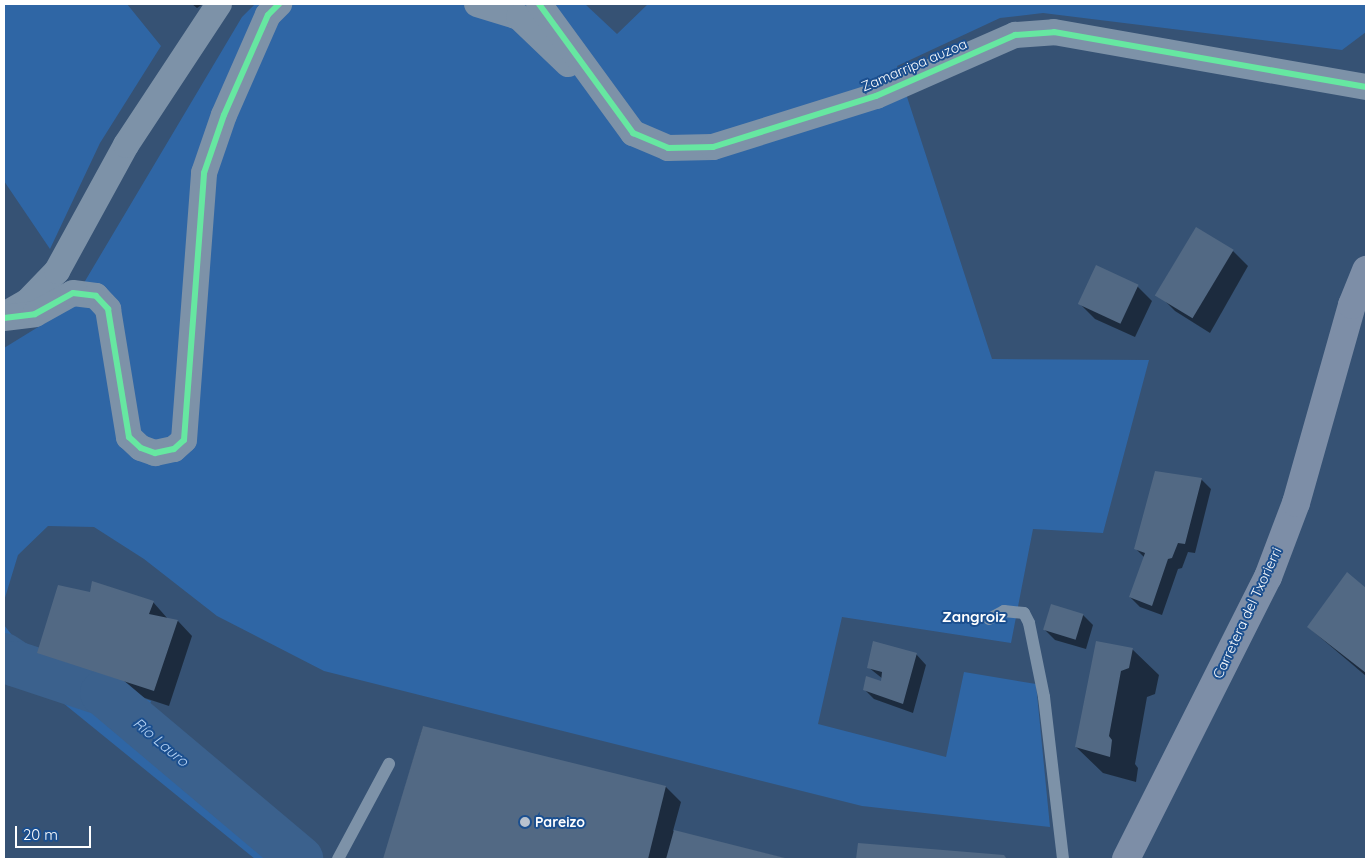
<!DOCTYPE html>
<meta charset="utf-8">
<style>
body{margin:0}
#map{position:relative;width:1370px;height:863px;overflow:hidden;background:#365274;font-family:Quicksand,sans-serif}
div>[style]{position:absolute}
.green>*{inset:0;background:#2f66a5}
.shadow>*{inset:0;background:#0007}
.river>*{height:46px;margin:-23px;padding:0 23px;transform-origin:23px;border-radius:23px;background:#3b618d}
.building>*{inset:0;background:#526984;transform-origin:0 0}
.lane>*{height:12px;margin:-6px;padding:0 6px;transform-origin:6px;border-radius:6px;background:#7d92a8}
.street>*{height:26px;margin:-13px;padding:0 13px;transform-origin:13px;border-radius:13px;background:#7d92a8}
.primary>*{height:28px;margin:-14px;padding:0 14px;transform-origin:14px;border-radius:14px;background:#7d8ea7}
.cycleway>*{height:6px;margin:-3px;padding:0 3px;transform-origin:3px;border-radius:3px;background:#66e7a1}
.dots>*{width:14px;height:14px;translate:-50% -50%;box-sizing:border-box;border:2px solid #1b4f8f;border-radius:50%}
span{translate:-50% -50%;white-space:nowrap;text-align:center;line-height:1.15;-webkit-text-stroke:4px #1b4f8f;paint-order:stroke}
.street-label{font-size:14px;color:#fff}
.poi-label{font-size:14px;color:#fff;font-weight:700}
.left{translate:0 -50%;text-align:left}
.neighbourhood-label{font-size:15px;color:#fff;font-weight:700}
.water-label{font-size:15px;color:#b5d3f5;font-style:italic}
.frame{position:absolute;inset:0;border:5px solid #fff;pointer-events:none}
.scale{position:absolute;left:15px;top:826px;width:76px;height:22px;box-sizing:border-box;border:2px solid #fff;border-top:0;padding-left:6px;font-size:15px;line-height:18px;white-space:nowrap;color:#fff;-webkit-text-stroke:4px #1b4f8f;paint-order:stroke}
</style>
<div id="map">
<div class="green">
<i style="clip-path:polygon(4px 4px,127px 4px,161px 46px,100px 143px,50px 249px,4px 181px)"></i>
<i style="clip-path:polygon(255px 4px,585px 4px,617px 34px,648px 4px,1366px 4px,1366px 32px,1342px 50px,1043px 13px,1000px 18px,897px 66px,992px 359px,1149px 360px,1103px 533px,1033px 529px,1011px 643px,842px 617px,818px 724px,946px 757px,964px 672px,1036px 684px,1050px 827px,862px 806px,324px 671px,217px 616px,144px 559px,94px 527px,48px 526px,18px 555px,4px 601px,4px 348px,69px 308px,242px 17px)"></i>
<i style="clip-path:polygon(4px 625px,29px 657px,151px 701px,145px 717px,320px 859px,255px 859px,52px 694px,4px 674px)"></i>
</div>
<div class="shadow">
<i style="clip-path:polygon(192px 4px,203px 4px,197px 8px)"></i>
<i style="clip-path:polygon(1233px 251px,1248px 266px,1210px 333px,1175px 311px,1160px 296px)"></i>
<i style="clip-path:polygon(1137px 286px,1152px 301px,1135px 337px,1095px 319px,1080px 304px)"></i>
<i style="clip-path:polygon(1201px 479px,1211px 489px,1195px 553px,1188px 552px,1182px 568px,1178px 569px,1162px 615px,1140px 607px,1130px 597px,1145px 558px,1136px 549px)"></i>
<i style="clip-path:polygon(1347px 574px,1366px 589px,1366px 676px,1308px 627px)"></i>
<i style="clip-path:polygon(91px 594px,153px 602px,168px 619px,178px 621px,192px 636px,169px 706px,54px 668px,39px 653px)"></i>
<i style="clip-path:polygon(1083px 615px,1093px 625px,1086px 649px,1055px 640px,1045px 630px)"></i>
<i style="clip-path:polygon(1132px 649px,1159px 675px,1155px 694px,1147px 697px,1135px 764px,1138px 768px,1136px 782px,1103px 773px,1076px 747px)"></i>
<i style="clip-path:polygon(916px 654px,926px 665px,913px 713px,874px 699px,864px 689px,883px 682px,883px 679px,868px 667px)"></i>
<i style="clip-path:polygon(423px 727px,666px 787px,681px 802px,673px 831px,787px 859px,384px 859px)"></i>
<i style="clip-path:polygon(859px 845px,1004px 856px,1007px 859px,857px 859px)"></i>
</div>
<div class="river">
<i style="left:4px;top:656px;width:14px;rotate:34deg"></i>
<i style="left:16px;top:664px;width:92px;rotate:18.4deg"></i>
<i style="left:103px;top:693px;width:258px;rotate:40.1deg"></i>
</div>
<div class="building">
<i style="left:1196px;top:227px;width:44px;height:80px;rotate:31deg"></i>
<i style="left:1096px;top:265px;width:47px;height:43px;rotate:25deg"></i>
<i style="clip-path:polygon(1155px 471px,1202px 478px,1185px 544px,1178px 543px,1172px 558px,1168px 559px,1152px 606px,1129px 597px,1145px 553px,1134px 549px)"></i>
<i style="clip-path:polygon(1347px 572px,1366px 588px,1366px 673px,1307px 627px)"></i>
<i style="clip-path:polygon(92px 581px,154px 601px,149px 614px,178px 620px,154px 691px,37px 653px,58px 585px,90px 592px)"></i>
<i style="left:1051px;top:604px;width:34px;height:27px;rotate:17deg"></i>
<i style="clip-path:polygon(873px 641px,917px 653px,903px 704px,863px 690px,866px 676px,881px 681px,882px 672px,867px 668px)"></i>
<i style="clip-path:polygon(1096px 641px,1133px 648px,1129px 668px,1121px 671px,1109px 736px,1112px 740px,1110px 757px,1075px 747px)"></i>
<i style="clip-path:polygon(423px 726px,666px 786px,648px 859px,383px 859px)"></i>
<i style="clip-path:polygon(674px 830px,789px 859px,666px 859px)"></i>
<i style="clip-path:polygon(858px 843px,1004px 855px,1007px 859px,856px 859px)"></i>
</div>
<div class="lane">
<i style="left:989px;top:619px;width:17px;rotate:-28deg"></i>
<i style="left:1004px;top:611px;width:20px;rotate:6deg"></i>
<i style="left:1024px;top:613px;width:11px;rotate:63deg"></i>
<i style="left:1029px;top:623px;width:76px;rotate:78.5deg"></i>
<i style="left:1044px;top:697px;width:163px;rotate:83.3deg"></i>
<i style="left:338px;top:859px;width:108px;rotate:-61.8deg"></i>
</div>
<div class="street">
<i style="left:477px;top:4px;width:44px;rotate:17.2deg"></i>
<i style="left:519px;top:17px;width:68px;rotate:43.8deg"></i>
<i style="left:539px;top:4px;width:160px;rotate:53.9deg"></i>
<i style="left:633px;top:133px;width:38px;rotate:23deg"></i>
<i style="left:668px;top:148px;width:45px;rotate:-1.3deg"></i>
<i style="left:713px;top:147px;width:171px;rotate:-17.4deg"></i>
<i style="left:876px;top:96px;width:152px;rotate:-23.7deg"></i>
<i style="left:1015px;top:35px;width:39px;rotate:-4deg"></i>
<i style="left:1054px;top:32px;width:317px;rotate:10deg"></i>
<i style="left:11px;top:311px;width:20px;rotate:-30deg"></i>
<i style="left:28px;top:301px;width:42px;rotate:-46deg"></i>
<i style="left:57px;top:271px;width:144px;rotate:-61.3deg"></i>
<i style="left:126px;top:145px;width:169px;rotate:-56.6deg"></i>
<i style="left:4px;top:318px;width:31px;rotate:-7deg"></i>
<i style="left:35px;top:314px;width:43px;rotate:-28.9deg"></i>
<i style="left:73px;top:293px;width:23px;rotate:7deg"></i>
<i style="left:96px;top:296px;width:18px;rotate:47deg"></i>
<i style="left:108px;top:309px;width:130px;rotate:80.7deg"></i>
<i style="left:129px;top:437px;width:16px;rotate:43deg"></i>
<i style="left:141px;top:448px;width:15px;rotate:20deg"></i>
<i style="left:155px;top:453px;width:19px;rotate:-12deg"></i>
<i style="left:174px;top:449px;width:13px;rotate:-42deg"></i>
<i style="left:184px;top:440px;width:268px;rotate:-85.7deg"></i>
<i style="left:204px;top:173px;width:61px;rotate:-71deg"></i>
<i style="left:224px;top:115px;width:109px;rotate:-66.3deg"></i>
<i style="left:268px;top:15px;width:16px;rotate:-45deg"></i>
</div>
<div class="primary">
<i style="left:1126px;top:859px;width:316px;rotate:-63.3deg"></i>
<i style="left:1268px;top:577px;width:79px;rotate:-69.3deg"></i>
<i style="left:1296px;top:503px;width:206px;rotate:-74.2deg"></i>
<i style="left:1352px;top:305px;width:38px;rotate:-68deg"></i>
</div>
<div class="cycleway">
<i style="left:539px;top:4px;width:160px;rotate:53.9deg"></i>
<i style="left:633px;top:133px;width:38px;rotate:23deg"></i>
<i style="left:668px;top:148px;width:45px;rotate:-1.3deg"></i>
<i style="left:713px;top:147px;width:171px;rotate:-17.4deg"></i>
<i style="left:876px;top:96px;width:152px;rotate:-23.7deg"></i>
<i style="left:1015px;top:35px;width:39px;rotate:-4deg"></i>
<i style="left:1054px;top:32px;width:317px;rotate:10deg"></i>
<i style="left:4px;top:318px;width:31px;rotate:-7deg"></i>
<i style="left:35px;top:314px;width:43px;rotate:-28.9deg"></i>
<i style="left:73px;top:293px;width:23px;rotate:7deg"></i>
<i style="left:96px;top:296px;width:18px;rotate:47deg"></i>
<i style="left:108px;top:309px;width:130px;rotate:80.7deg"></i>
<i style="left:129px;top:437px;width:16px;rotate:43deg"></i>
<i style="left:141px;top:448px;width:15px;rotate:20deg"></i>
<i style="left:155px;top:453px;width:19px;rotate:-12deg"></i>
<i style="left:174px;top:449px;width:13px;rotate:-42deg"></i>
<i style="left:184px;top:440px;width:268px;rotate:-85.7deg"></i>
<i style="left:204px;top:173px;width:61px;rotate:-71deg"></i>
<i style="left:224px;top:115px;width:109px;rotate:-66.3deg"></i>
<i style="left:268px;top:15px;width:16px;rotate:-45deg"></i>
</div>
<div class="dots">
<i style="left:525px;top:822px;background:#b9c2ce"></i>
</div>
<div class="street-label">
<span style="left:914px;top:65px;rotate:-23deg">Zamarripa auzoa</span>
<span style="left:1247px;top:613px;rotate:-65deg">Carretera del Txorierri</span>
</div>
<div class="poi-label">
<span class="left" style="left:535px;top:822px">Pareizo</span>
</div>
<div class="neighbourhood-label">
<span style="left:974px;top:617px">Zangroiz</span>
</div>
<div class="water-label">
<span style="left:161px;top:742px;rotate:40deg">Río Lauro</span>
</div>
<div class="frame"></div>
<div class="scale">20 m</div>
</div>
